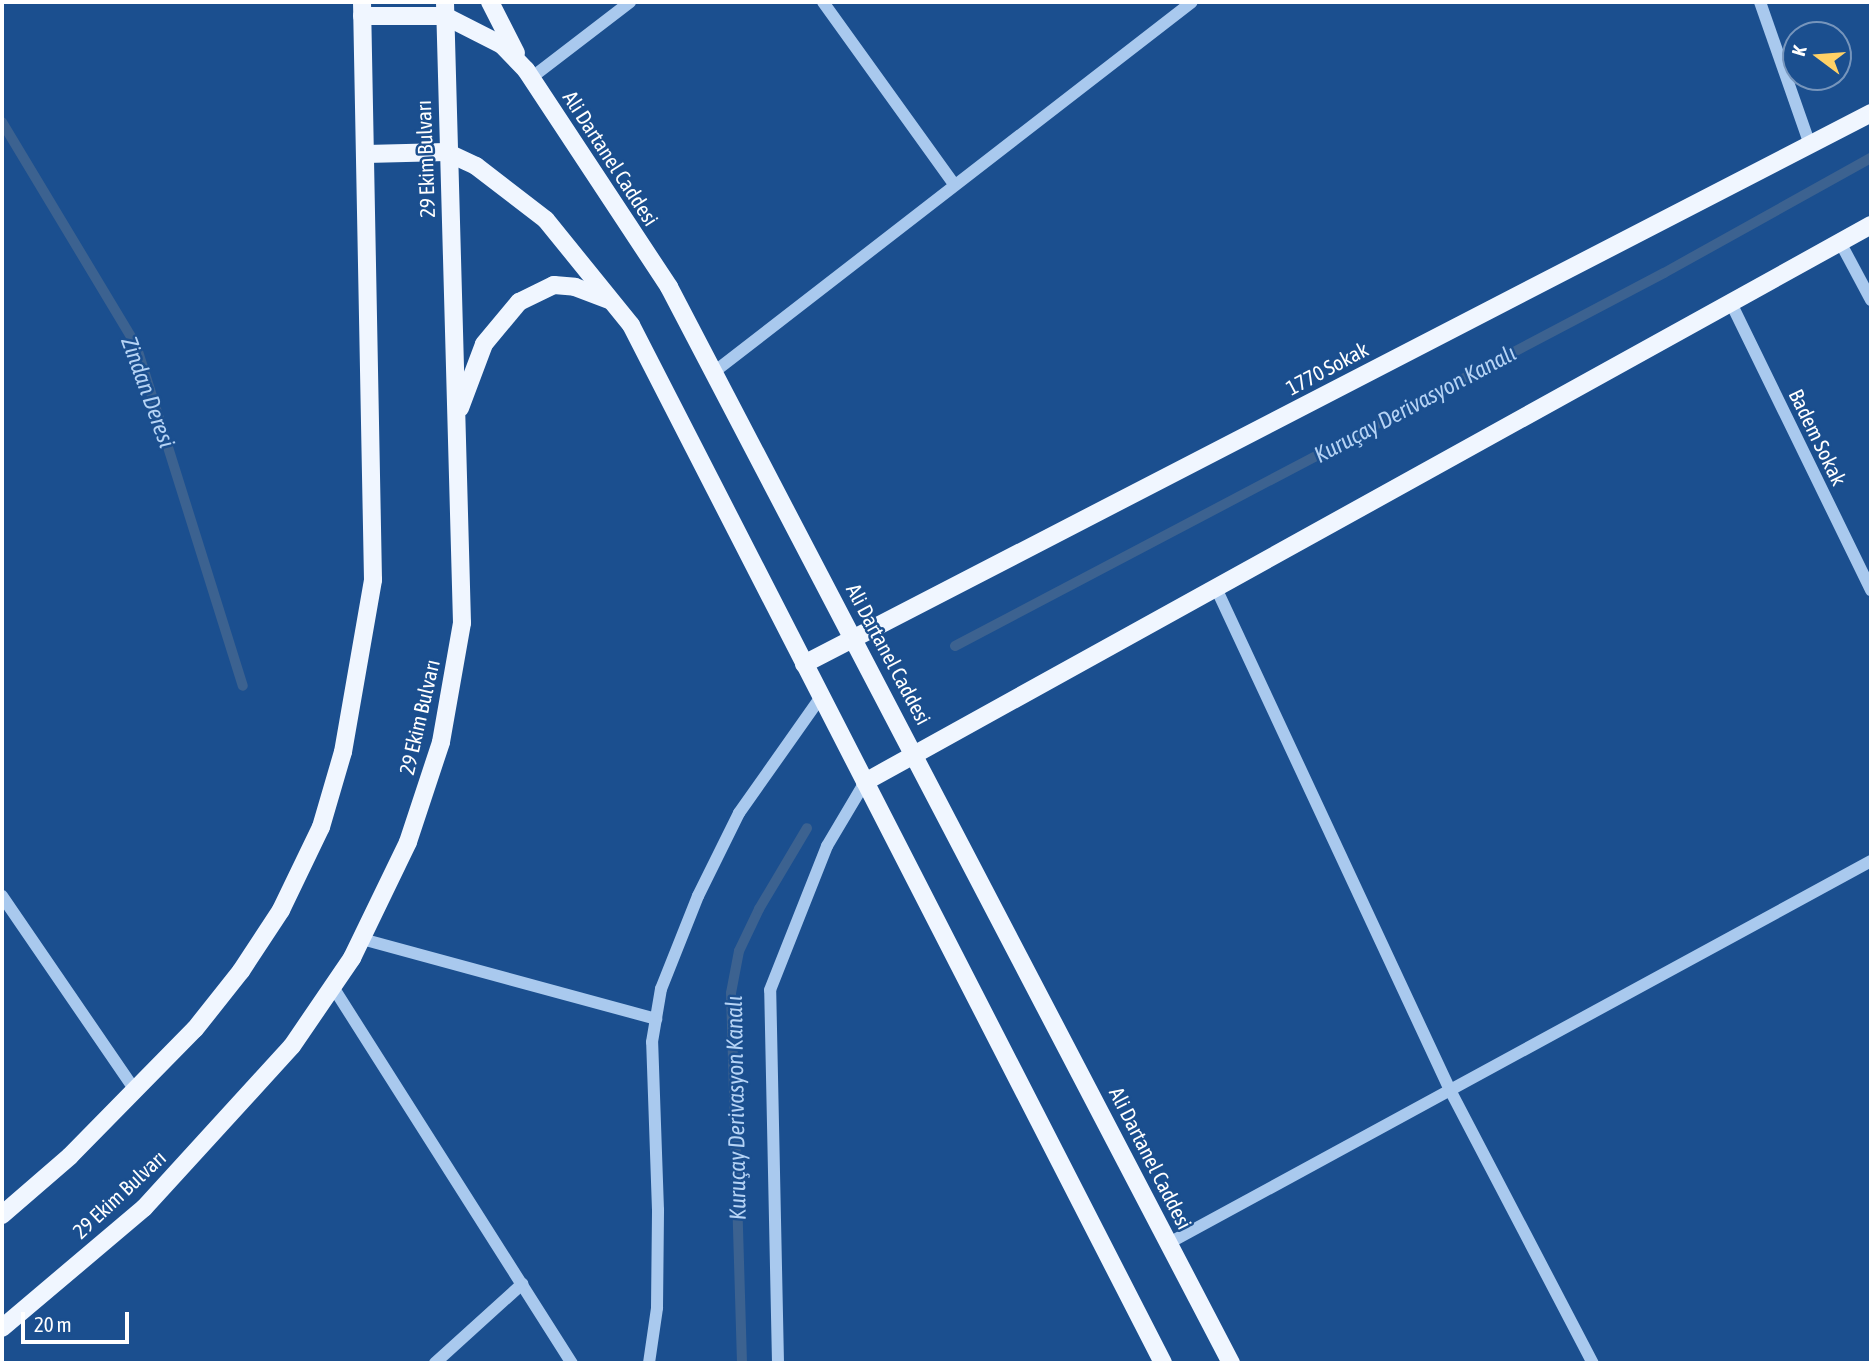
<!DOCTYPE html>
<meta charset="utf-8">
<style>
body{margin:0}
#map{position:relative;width:1873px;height:1365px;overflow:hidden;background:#1b4f8f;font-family:"Asap Condensed",sans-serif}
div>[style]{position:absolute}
.stream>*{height:10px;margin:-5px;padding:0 5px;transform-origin:5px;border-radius:5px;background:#3c6290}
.minor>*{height:12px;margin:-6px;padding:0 6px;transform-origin:6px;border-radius:6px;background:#a9c9ee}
.major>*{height:18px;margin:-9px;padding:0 9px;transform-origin:9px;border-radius:9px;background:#f0f6ff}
span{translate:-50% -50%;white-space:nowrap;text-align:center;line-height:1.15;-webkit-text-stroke:5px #1b4f8f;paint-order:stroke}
.street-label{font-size:21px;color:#fff}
.water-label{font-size:23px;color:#b5d3f5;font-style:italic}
.frame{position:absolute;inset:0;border:4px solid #fff;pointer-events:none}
.north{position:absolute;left:1782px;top:21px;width:70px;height:70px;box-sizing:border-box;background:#1b4f8f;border:2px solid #7695bc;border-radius:50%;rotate:286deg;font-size:19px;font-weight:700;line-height:28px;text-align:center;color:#fff}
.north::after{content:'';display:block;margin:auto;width:24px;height:32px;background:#ffd166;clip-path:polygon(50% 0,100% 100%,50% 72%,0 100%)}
.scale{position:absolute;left:21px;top:1312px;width:108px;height:32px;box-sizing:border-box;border:4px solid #fff;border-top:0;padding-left:9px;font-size:21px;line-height:24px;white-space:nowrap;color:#fff;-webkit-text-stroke:5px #1b4f8f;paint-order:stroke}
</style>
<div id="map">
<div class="stream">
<i style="left:2px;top:122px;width:260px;rotate:59deg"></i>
<i style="left:136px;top:345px;width:357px;rotate:72.6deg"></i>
<i style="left:955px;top:646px;width:801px;rotate:-27.75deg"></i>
<i style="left:1664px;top:273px;width:237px;rotate:-29.1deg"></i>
<i style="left:742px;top:1363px;width:370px;rotate:-91.7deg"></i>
<i style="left:731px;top:993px;width:43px;rotate:-79.2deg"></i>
<i style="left:739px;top:951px;width:47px;rotate:-64.5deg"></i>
<i style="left:759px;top:909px;width:94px;rotate:-59.3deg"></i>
</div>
<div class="minor">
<i style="left:823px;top:2px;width:223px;rotate:54.3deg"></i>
<i style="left:1760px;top:2px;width:148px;rotate:70.7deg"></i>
<i style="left:531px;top:78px;width:125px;rotate:-37.5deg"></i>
<i style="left:1840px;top:242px;width:66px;rotate:61.9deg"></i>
<i style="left:1730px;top:301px;width:322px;rotate:64deg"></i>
<i style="left:714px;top:372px;width:604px;rotate:-37.74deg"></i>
<i style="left:1216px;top:588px;width:554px;rotate:65.01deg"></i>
<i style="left:1450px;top:1090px;width:308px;rotate:62.4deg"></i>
<i style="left:2px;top:896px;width:235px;rotate:55.6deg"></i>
<i style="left:362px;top:939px;width:305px;rotate:15.2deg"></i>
<i style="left:333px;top:987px;width:446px;rotate:57.6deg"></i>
<i style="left:1169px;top:1243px;width:799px;rotate:-28.55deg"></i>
<i style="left:435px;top:1363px;width:118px;rotate:-42.2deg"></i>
<i style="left:649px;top:1363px;width:56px;rotate:-81.7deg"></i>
<i style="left:657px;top:1308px;width:98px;rotate:-89.4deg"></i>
<i style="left:658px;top:1210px;width:168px;rotate:-92deg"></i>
<i style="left:652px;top:1042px;width:54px;rotate:-80.4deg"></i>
<i style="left:661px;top:989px;width:100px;rotate:-68.3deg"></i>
<i style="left:698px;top:896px;width:93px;rotate:-63.7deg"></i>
<i style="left:739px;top:813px;width:141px;rotate:-54.8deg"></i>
<i style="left:778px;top:1363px;width:373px;rotate:-91.2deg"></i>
<i style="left:770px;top:990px;width:155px;rotate:-68.4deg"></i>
<i style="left:827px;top:846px;width:74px;rotate:-59.3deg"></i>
</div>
<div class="major">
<i style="left:490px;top:2px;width:57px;rotate:63deg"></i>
<i style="left:362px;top:16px;width:83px"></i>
<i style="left:445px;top:16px;width:64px;rotate:27deg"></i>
<i style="left:502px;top:45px;width:35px;rotate:46deg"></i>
<i style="left:526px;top:70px;width:260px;rotate:56.6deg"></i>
<i style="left:669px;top:287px;width:1214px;rotate:62.42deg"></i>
<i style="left:366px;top:154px;width:80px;rotate:-1.4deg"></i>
<i style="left:446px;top:152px;width:33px;rotate:25deg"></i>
<i style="left:476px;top:166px;width:88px;rotate:37.6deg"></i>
<i style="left:546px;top:220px;width:135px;rotate:51deg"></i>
<i style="left:631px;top:325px;width:1166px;rotate:62.86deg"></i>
<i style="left:460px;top:408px;width:68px;rotate:-69.4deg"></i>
<i style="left:484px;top:344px;width:55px;rotate:-50.2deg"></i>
<i style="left:519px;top:302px;width:39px;rotate:-26deg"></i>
<i style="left:554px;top:285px;width:21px;rotate:5deg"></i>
<i style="left:575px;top:287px;width:36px;rotate:21deg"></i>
<i style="left:804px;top:664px;width:1201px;rotate:-27.31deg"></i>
<i style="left:865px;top:782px;width:1150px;rotate:-28.97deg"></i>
<i style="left:2px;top:1215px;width:90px;rotate:-40.9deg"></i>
<i style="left:70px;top:1156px;width:178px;rotate:-45.5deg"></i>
<i style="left:195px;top:1029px;width:74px;rotate:-51.6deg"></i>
<i style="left:241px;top:971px;width:73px;rotate:-56.7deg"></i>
<i style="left:281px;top:910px;width:92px;rotate:-64.3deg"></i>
<i style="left:321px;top:827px;width:78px;rotate:-73.7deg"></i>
<i style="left:343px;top:752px;width:175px;rotate:-80.1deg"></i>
<i style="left:373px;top:580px;width:578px;rotate:-91.09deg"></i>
<i style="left:2px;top:1328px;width:186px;rotate:-40.2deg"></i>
<i style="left:144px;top:1208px;width:219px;rotate:-47.6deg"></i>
<i style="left:292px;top:1046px;width:107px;rotate:-55.7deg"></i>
<i style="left:352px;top:958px;width:129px;rotate:-64.2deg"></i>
<i style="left:408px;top:842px;width:105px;rotate:-71.7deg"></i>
<i style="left:441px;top:742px;width:121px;rotate:-80deg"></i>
<i style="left:462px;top:623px;width:621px;rotate:-91.57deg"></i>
</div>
<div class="street-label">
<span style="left:611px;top:158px;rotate:57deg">Ali Dartanel Caddesi</span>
<span style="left:425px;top:159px;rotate:-92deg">29 Ekim Bulvarı</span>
<span style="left:1327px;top:368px;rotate:-28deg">1770 Sokak</span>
<span style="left:1818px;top:437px;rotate:64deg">Badem Sokak</span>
<span style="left:889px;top:654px;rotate:62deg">Ali Dartanel Caddesi</span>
<span style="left:419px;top:717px;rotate:-77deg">29 Ekim Bulvarı</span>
<span style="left:1151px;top:1158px;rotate:63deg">Ali Dartanel Caddesi</span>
<span style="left:119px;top:1194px;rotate:-43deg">29 Ekim Bulvarı</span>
</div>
<div class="water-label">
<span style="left:148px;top:392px;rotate:70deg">Zindan Deresi</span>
<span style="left:1415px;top:404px;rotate:-28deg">Kuruçay Derivasyon Kanalı</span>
<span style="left:736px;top:1108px;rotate:-91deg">Kuruçay Derivasyon Kanalı</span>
</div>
<div class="frame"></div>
<div class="north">K</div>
<div class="scale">20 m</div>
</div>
